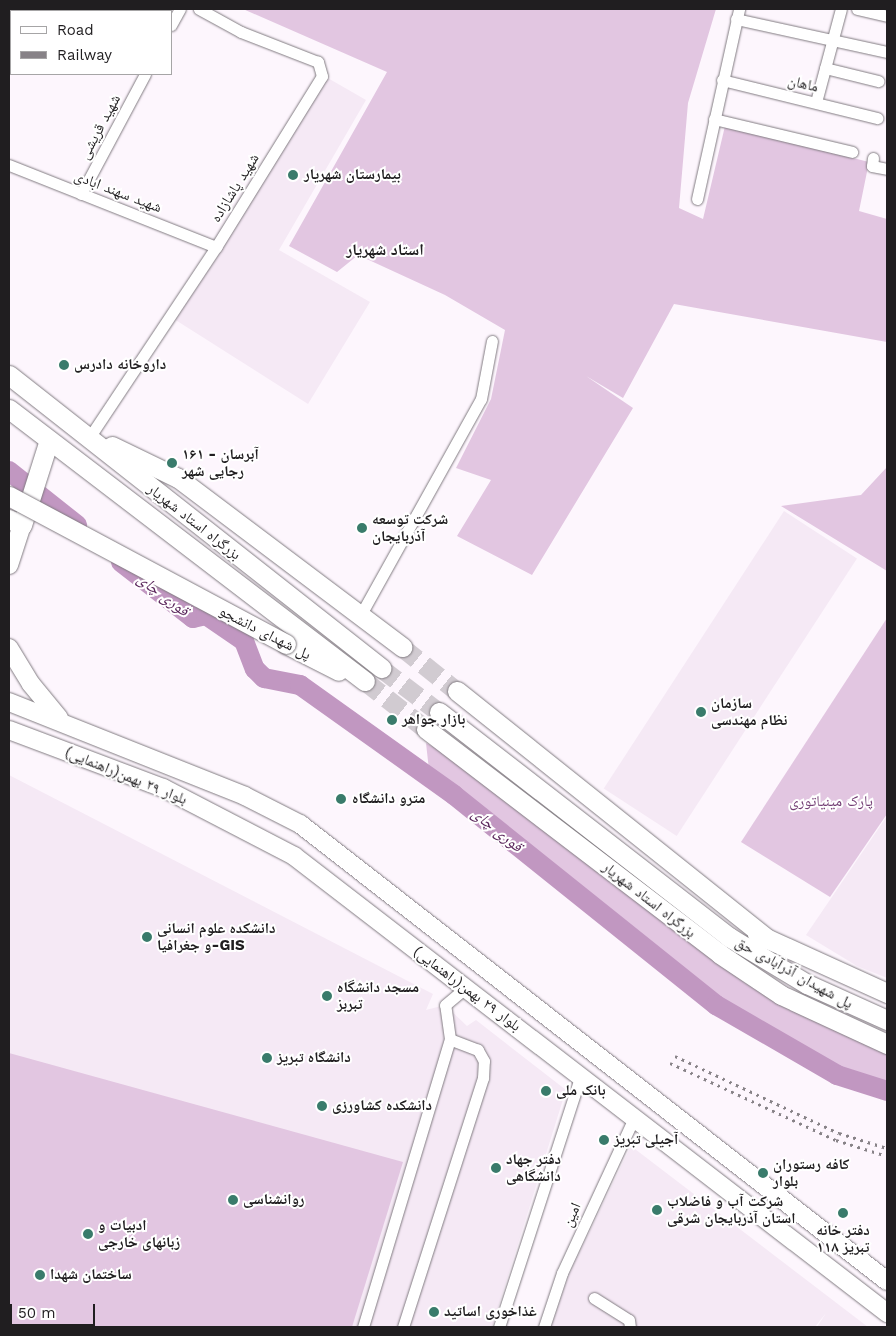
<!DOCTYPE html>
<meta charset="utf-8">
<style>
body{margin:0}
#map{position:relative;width:896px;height:1336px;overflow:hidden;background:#fdf6fd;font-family:"Work Sans","Noto Naskh Arabic",sans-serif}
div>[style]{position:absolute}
.built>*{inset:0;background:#f5e9f5;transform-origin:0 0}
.green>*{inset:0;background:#e2c6e1}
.river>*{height:20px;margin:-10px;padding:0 10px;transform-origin:10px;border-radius:10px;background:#c197c1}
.trunk-tunnel>*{height:19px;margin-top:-9.5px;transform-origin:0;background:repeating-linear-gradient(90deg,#d1cbd1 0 19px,transparent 0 28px)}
.roads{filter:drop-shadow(0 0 1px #817b81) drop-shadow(0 0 1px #817b81)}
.minor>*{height:11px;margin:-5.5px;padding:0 5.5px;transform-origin:5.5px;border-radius:5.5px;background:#fff}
.primary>*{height:18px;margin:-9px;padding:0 9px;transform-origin:9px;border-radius:9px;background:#fff}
.trunk>*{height:19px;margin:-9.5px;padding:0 9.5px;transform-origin:9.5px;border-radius:9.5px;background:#fff}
.rail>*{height:3px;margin-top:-1.5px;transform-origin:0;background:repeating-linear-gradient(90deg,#878287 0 2.5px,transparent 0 7.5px)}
.bridges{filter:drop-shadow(0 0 1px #817b81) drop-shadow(0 0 1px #817b81)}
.trunk-bridge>*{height:19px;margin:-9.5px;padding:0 9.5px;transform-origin:9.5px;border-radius:9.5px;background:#fff}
.dots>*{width:14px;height:14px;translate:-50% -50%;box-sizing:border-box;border:2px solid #fff;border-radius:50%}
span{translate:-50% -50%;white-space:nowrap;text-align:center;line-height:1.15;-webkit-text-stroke:4px #fff;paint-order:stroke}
.street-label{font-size:15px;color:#201e20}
.poi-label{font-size:15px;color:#201e20;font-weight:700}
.left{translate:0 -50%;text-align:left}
.park-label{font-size:15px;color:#723c73}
.neighbourhood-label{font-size:16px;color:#201e20;font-weight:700}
.water-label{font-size:16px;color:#5b275c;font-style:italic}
.frame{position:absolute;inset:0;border:10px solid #201e20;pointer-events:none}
.legend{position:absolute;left:10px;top:10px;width:162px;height:65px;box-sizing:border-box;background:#fff;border:1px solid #a6a5a6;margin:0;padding:6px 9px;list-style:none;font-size:15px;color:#201e20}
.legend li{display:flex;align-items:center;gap:10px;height:25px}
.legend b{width:25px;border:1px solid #a6a5a6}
.scale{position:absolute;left:10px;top:1304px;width:85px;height:22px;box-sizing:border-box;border:2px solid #201e20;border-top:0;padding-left:6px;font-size:15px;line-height:18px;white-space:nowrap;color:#201e20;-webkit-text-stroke:4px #fff;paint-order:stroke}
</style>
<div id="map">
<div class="built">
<i style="clip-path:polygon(326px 77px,366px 100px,279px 250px,370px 302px,308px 404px,174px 319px)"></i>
<i style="left:784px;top:511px;width:87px;height:331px;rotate:33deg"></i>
<i style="clip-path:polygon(9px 775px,433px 994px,426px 1010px,445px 1005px,467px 1026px,476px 1020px,566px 1090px,492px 1327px,9px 1327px)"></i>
<i style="clip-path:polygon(887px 816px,887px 978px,857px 966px,806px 935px)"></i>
<i style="clip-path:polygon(631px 1146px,868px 1327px,817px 1327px,826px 1313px,815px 1327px,551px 1327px,569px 1274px)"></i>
</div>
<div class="green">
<i style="clip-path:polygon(243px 9px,716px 9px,688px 103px,679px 208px,703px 219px,725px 126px,869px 162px,859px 211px,887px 219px,887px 342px,674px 304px,623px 398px,586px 376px,633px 408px,532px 575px,457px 536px,491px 480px,456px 468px,491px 399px,505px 330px,445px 295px,358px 255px,337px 272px,289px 246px,387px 72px)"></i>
<i style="clip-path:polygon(887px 467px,887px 571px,781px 506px,861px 495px)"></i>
<i style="clip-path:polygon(887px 618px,887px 814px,830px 897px,741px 842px)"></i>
<i style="clip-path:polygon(426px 743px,451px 756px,745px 983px,844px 1035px,887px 1052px,887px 1084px,830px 1066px,722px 1003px,429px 770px)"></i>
<i style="clip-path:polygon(9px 1053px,403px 1162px,352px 1327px,9px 1327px)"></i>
</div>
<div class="river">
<i style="left:9px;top:471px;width:87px;rotate:38.5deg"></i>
<i style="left:121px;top:562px;width:91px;rotate:37.9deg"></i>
<i style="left:193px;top:618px;width:13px;rotate:-13deg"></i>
<i style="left:206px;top:615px;width:46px;rotate:34.4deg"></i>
<i style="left:244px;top:641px;width:30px;rotate:69deg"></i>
<i style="left:255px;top:669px;width:13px;rotate:45deg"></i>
<i style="left:264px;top:678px;width:37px;rotate:11deg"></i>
<i style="left:300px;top:685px;width:189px;rotate:35.5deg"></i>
<i style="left:454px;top:795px;width:336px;rotate:38.7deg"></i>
<i style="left:716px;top:1005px;width:140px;rotate:30deg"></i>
<i style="left:837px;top:1075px;width:52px;rotate:17.7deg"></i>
</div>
<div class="trunk-tunnel">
<i style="left:402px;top:647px;width:70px;rotate:38.7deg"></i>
<i style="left:381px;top:668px;width:73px;rotate:37.2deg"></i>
<i style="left:365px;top:681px;width:78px;rotate:38.2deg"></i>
</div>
<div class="roads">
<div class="minor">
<i style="left:857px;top:9px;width:31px;rotate:13deg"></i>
<i style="left:736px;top:19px;width:155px;rotate:12.3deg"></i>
<i style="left:171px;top:25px;width:18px;rotate:-61deg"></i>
<i style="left:825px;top:68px;width:55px;rotate:13.8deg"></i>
<i style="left:722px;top:80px;width:160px;rotate:13.8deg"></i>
<i style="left:816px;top:102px;width:96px;rotate:-75deg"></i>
<i style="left:714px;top:119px;width:142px;rotate:13.4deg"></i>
<i style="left:873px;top:158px;width:8px;rotate:97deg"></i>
<i style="left:872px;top:166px;width:15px;rotate:11deg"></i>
<i style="left:9px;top:165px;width:223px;rotate:21.6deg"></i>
<i style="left:81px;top:194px;width:136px;rotate:-61.9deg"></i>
<i style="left:697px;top:199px;width:195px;rotate:-77.5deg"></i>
<i style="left:91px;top:435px;width:226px;rotate:-56.4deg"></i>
<i style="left:216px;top:247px;width:201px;rotate:-58.2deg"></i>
<i style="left:322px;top:76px;width:15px;rotate:-106deg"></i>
<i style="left:318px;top:62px;width:83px;rotate:-158.7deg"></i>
<i style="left:241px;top:32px;width:48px;rotate:-151.3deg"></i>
<i style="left:360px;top:616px;width:248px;rotate:-60.9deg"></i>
<i style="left:481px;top:399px;width:59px;rotate:-79.3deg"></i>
<i style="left:594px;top:1298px;width:41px;rotate:32.2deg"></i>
<i style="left:629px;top:1320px;width:7px;rotate:82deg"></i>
<i style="left:363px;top:1327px;width:301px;rotate:-73.2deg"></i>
<i style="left:450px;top:1039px;width:34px;rotate:-98deg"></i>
<i style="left:445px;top:1005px;width:26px;rotate:-40deg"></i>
<i style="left:403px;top:1327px;width:262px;rotate:-72.2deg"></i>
<i style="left:483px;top:1078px;width:17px;rotate:-87deg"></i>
<i style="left:484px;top:1061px;width:13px;rotate:-119deg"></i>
<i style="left:478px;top:1050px;width:30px;rotate:-159deg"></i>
<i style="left:499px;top:1327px;width:265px;rotate:-72deg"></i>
<i style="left:544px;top:1327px;width:57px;rotate:-71.6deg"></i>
<i style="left:562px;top:1273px;width:171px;rotate:-65.1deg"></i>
</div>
<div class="primary">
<i style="left:9px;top:565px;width:42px;rotate:-72deg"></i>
<i style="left:9px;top:648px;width:42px;rotate:58.6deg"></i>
<i style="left:31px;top:684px;width:44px;rotate:50.5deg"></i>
<i style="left:9px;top:702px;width:254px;rotate:21.7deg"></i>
<i style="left:245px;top:796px;width:62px;rotate:27deg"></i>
<i style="left:300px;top:824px;width:744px;rotate:37.9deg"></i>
<i style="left:9px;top:730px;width:165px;rotate:20.6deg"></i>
<i style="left:163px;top:788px;width:148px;rotate:27.4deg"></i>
<i style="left:294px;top:856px;width:749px;rotate:37.62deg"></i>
</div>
<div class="trunk">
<i style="left:9px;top:375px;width:474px;rotate:38.2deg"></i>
<i style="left:9px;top:409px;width:448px;rotate:37.4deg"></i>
<i style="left:112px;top:446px;width:73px;rotate:25.9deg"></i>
<i style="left:178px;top:478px;width:281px;rotate:37deg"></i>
<i style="left:9px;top:519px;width:14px;rotate:25deg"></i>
<i style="left:22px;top:525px;width:89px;rotate:-72.4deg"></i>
<i style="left:286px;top:644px;width:59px;rotate:27deg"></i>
<i style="left:457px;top:691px;width:398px;rotate:38.6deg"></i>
<i style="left:439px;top:712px;width:367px;rotate:37.8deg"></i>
<i style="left:729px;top:937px;width:91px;rotate:31.1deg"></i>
<i style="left:807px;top:984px;width:88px;rotate:24.2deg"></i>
<i style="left:426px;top:729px;width:370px;rotate:37.4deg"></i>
<i style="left:720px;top:954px;width:73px;rotate:33.9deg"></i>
<i style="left:781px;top:995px;width:117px;rotate:24.8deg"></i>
<i style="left:757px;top:934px;width:143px;rotate:24.4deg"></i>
</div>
</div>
<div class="rail">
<i style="left:675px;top:1056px;width:181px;rotate:25.2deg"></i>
<i style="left:839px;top:1133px;width:50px;rotate:17.4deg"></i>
<i style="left:670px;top:1063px;width:183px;rotate:24.9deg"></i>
<i style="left:836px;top:1140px;width:53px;rotate:17.4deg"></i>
</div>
<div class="bridges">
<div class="trunk-bridge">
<i style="left:9px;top:496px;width:314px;rotate:28.1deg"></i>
</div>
</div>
<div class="dots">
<i style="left:293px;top:175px;background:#397b6b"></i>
<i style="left:64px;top:365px;background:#397b6b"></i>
<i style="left:172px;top:463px;background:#397b6b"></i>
<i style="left:362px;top:528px;background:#397b6b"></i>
<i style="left:701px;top:712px;background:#397b6b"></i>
<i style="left:392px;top:720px;background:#397b6b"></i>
<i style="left:341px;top:799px;background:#397b6b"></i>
<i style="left:147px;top:937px;background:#397b6b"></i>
<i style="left:327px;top:996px;background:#397b6b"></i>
<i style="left:267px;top:1058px;background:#397b6b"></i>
<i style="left:546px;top:1091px;background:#397b6b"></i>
<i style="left:322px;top:1106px;background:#397b6b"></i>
<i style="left:604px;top:1140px;background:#397b6b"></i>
<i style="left:496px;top:1168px;background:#397b6b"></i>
<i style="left:763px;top:1173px;background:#397b6b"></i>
<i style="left:233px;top:1200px;background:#397b6b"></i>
<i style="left:657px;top:1210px;background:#397b6b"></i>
<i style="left:843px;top:1213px;background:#397b6b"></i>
<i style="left:88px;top:1234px;background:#397b6b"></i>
<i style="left:40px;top:1275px;background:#397b6b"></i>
<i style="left:434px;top:1312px;background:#397b6b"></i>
</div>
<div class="street-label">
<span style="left:803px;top:84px;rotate:13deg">ماهان</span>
<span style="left:100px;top:127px;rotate:-62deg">شهید قریشی</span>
<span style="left:235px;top:188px;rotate:-58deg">شهید پاشازاده</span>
<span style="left:118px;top:192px;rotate:21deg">شهید سهند ابادی</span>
<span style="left:194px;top:522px;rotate:38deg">بزرگراه استاد شهریار</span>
<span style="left:265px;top:633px;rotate:27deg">پل شهدای دانشجو</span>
<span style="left:126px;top:776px;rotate:22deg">بلوار ٢٩ بهمن(راهنمایی)</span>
<span style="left:649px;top:900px;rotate:38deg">بزرگراه استاد شهریار</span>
<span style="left:794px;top:973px;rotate:29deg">پل شهیدان آذرآبادی حق</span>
<span style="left:467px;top:989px;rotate:37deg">بلوار ٢٩ بهمن(راهنمایی)</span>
<span style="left:572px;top:1215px;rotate:-66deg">امین</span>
</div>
<div class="poi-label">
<span class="left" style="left:304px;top:175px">بیمارستان شهریار</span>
<span class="left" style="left:74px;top:365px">داروخانه دادرس</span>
<span class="left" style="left:182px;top:463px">آبرسان - ۱۶۱<br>رجایی شهر</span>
<span class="left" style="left:372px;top:528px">شرکت توسعه<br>آذربایجان</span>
<span class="left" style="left:711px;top:712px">سازمان<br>نظام مهندسی</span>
<span class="left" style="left:402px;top:720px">بازار جواهر</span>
<span class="left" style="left:352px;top:799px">مترو دانشگاه</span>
<span class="left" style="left:157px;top:937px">دانشکده علوم انسانی<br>و جغرافیا-GIS</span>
<span class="left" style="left:337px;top:996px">مسجد دانشگاه<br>تبربز</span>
<span class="left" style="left:277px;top:1058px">دانشگاه تبریز</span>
<span class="left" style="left:556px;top:1091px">بانک ملی</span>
<span class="left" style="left:332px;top:1106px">دانشکده کشاورزی</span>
<span class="left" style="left:614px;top:1140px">آجیلی تبریز</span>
<span class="left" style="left:506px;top:1168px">دفتر جهاد<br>دانشگاهی</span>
<span class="left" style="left:773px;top:1173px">کافه رستوران<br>بلوار</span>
<span class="left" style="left:243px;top:1200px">روانشناسی</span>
<span class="left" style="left:667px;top:1210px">شرکت آب و فاضلاب<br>استان آذربایجان شرقی</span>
<span class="left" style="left:98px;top:1234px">ادبیات و<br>زبانهای خارجی</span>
<span style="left:843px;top:1239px">دفتر خانه<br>۱۱۸ تبریز</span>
<span class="left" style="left:50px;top:1275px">ساختمان شهدا</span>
<span class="left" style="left:444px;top:1312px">غذاخوری اساتید</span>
</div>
<div class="park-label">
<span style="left:831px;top:802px">پارک مینیاتوری</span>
</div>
<div class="neighbourhood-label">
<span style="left:385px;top:250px">استاد شهریار</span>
</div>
<div class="water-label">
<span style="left:163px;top:595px;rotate:37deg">قوری چای</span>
<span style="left:497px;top:830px;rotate:39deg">قوری چای</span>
</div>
<div class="frame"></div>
<ul class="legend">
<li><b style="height:6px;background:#fff"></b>Road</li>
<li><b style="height:6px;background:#878287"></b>Railway</li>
</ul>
<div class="scale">50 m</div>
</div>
